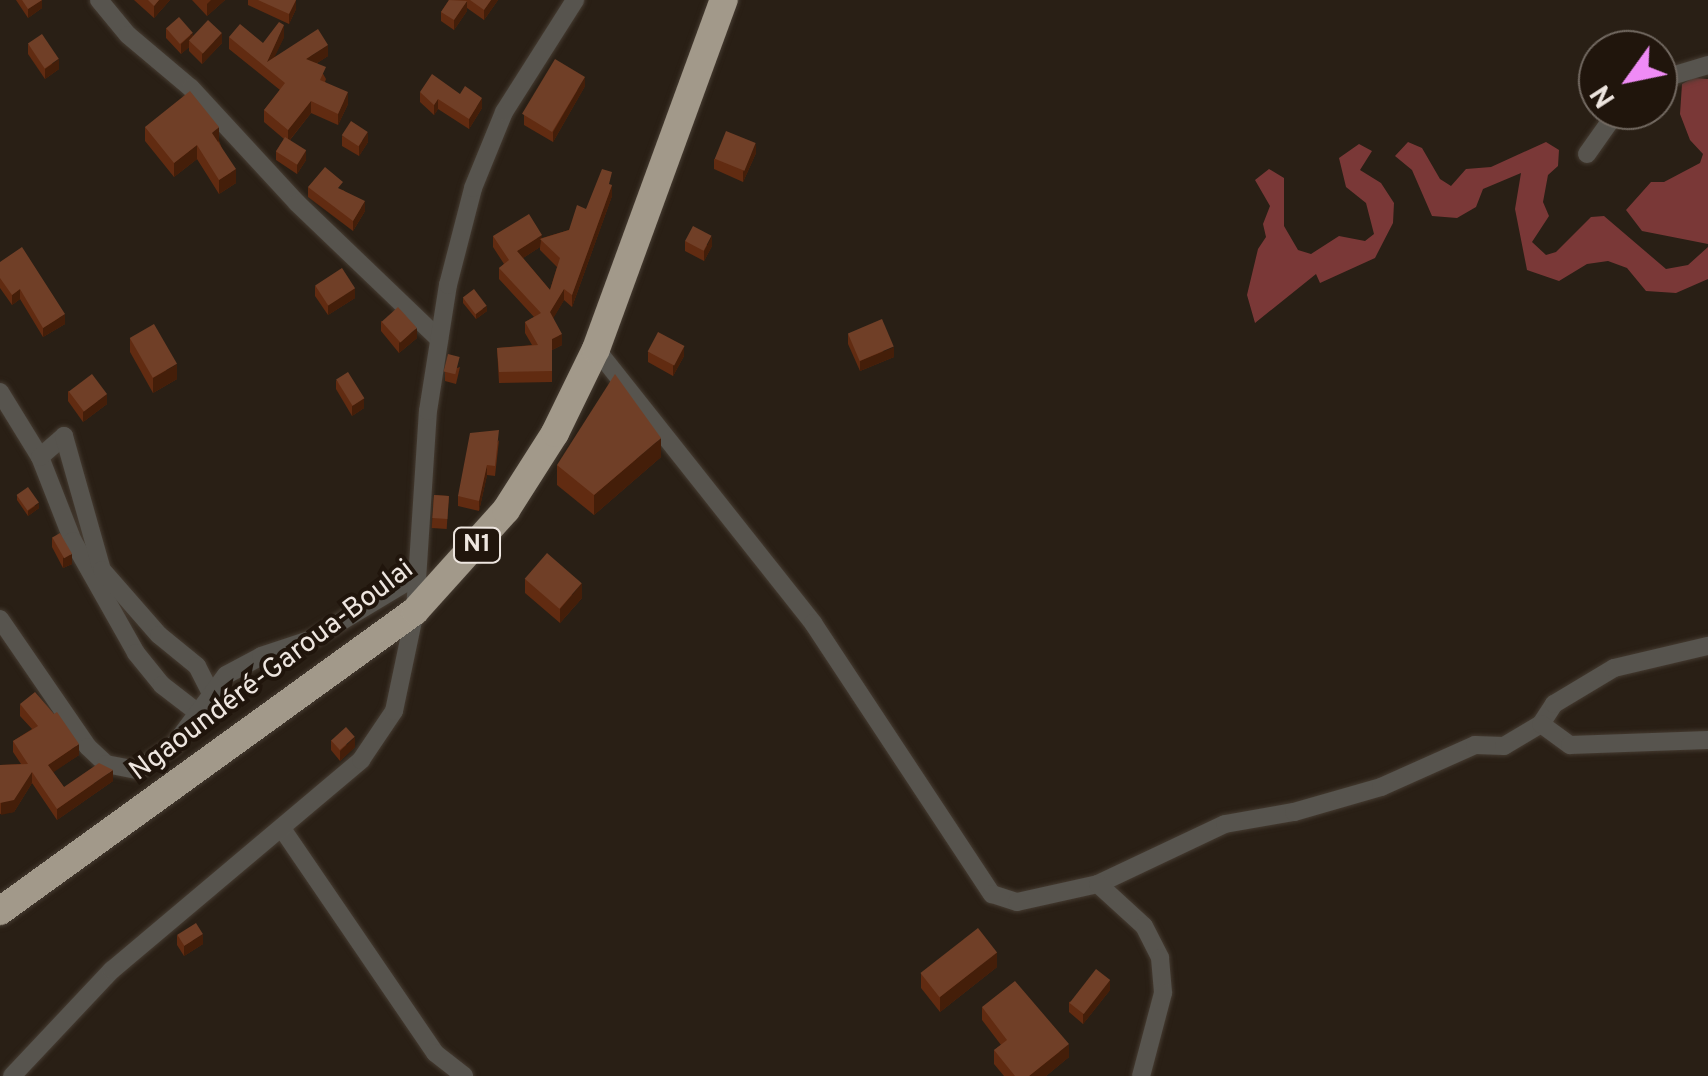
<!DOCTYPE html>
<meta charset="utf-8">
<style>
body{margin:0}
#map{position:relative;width:1708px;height:1076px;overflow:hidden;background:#291f15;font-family:Overpass,sans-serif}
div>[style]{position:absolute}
.forest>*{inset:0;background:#7a3837}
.roads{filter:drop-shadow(0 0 2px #453b31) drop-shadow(0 0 2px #453b31)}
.minor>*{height:18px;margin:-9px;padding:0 9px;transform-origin:9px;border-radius:9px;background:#57544e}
.highway>*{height:28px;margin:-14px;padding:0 14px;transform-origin:14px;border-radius:14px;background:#a2998a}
.wall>*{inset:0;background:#612b11;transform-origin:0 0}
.shaded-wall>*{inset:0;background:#441e09}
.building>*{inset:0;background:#703f27;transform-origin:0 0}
span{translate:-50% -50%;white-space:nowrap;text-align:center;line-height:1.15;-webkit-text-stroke:8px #20150c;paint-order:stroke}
.shield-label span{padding:2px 8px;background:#20150c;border:2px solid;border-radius:8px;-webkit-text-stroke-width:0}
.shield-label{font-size:25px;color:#eee6e0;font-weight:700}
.street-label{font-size:28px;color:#eee6e0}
.north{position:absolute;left:1578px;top:30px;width:100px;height:100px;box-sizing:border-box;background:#20150c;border:2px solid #726961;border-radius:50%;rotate:237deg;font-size:28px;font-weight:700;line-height:40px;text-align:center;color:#eee6e0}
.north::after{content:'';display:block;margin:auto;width:35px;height:45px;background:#ef8bf6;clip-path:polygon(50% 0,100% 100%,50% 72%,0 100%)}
</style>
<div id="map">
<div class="forest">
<i style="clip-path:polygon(1693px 78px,1708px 79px,1708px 244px,1642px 231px,1626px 210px,1651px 182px,1664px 182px,1700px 163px,1703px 154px,1690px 140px,1680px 114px,1682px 84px)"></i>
<i style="clip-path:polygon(1408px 142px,1422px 148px,1440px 179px,1451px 186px,1466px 169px,1491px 167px,1546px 142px,1559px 150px,1558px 166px,1548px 175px,1543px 202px,1549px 216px,1532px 242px,1546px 255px,1556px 252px,1591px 217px,1604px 216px,1666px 269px,1688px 265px,1708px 247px,1708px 279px,1676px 293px,1646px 291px,1627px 268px,1608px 261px,1587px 264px,1559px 281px,1527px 270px,1515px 209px,1521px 173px,1483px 189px,1476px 207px,1457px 218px,1432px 216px,1412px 170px,1395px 156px)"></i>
<i style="clip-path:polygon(1359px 144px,1372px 151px,1360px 170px,1381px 183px,1394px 203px,1393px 223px,1375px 258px,1320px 283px,1316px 274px,1255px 323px,1247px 295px,1258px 249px,1266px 237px,1263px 224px,1270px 206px,1255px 180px,1269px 169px,1284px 178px,1284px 226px,1298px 250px,1311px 254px,1339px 236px,1365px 241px,1374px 234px,1366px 203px,1346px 187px,1339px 158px)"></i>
</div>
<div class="roads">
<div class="minor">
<i style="left:99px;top:0;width:45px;rotate:50.4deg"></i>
<i style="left:128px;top:35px;width:82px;rotate:40.1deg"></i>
<i style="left:191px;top:88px;width:156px;rotate:47.3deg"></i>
<i style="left:297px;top:203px;width:197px;rotate:43.8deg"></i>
<i style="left:1658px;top:80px;width:52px;rotate:-16.7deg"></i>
<i style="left:1587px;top:154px;width:54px;rotate:-54.8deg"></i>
<i style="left:596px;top:349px;width:350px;rotate:51.6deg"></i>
<i style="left:813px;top:623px;width:325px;rotate:56.6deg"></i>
<i style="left:992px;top:894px;width:26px;rotate:18deg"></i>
<i style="left:1017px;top:902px;width:83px;rotate:-12.5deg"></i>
<i style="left:1098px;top:884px;width:140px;rotate:-25.3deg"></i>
<i style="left:1225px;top:824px;width:70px;rotate:-9.9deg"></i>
<i style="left:1294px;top:812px;width:91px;rotate:-16deg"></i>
<i style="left:1381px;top:787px;width:103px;rotate:-24.1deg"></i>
<i style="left:1475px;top:745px;width:29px;rotate:2deg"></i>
<i style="left:1504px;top:746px;width:43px;rotate:-30.7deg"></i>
<i style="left:1541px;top:724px;width:24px;rotate:-57deg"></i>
<i style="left:1554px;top:704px;width:70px;rotate:-31deg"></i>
<i style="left:1614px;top:668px;width:97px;rotate:-13.2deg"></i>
<i style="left:0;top:392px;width:76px;rotate:58.4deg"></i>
<i style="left:40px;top:457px;width:90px;rotate:68.6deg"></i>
<i style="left:73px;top:541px;width:129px;rotate:60.6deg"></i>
<i style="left:136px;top:653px;width:41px;rotate:50.9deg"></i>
<i style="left:162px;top:685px;width:44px;rotate:37.6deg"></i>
<i style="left:40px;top:457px;width:32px;rotate:-41deg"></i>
<i style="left:64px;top:436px;width:139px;rotate:74.2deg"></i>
<i style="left:102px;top:570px;width:86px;rotate:48.8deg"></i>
<i style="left:159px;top:635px;width:49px;rotate:39.2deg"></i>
<i style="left:197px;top:666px;width:30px;rotate:63deg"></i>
<i style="left:0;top:619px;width:155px;rotate:55.5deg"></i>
<i style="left:88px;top:747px;width:25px;rotate:43deg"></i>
<i style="left:106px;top:764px;width:32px;rotate:11deg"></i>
<i style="left:137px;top:770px;width:45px;rotate:-34deg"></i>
<i style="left:174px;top:745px;width:87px;rotate:-53.4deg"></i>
<i style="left:226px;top:675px;width:40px;rotate:-28deg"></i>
<i style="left:261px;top:656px;width:54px;rotate:-18.4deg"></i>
<i style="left:312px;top:639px;width:122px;rotate:-31deg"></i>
<i style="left:1541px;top:724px;width:36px;rotate:36deg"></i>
<i style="left:1570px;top:745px;width:138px;rotate:-2.1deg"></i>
<i style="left:283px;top:830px;width:270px;rotate:55.7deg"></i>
<i style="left:435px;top:1053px;width:37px;rotate:38deg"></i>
<i style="left:1098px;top:884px;width:62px;rotate:42.4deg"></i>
<i style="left:1144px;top:926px;width:36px;rotate:63deg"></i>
<i style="left:1160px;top:958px;width:35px;rotate:85deg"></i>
<i style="left:1163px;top:993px;width:86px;rotate:104.8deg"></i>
<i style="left:12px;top:1076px;width:146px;rotate:-46.7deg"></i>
<i style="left:112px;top:970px;width:326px;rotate:-40.1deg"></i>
<i style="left:361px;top:760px;width:59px;rotate:-56deg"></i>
<i style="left:394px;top:711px;width:102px;rotate:-78.1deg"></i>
<i style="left:415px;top:611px;width:200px;rotate:-86.3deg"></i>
<i style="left:428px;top:411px;width:128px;rotate:-81deg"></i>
<i style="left:448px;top:285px;width:100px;rotate:-75.5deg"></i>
<i style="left:473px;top:188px;width:82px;rotate:-67.8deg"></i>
<i style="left:504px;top:112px;width:133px;rotate:-57.6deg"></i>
</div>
<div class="highway">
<i style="left:0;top:911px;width:512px;rotate:-35.86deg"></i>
<i style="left:415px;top:611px;width:136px;rotate:-48deg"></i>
<i style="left:506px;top:510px;width:91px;rotate:-57.5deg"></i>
<i style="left:555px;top:433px;width:93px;rotate:-64deg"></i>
<i style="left:596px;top:349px;width:372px;rotate:-69.9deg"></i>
</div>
</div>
<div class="wall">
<i style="clip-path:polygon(16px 0,42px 0,42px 8px,28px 18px)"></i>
<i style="clip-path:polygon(134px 0,170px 0,154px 18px)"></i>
<i style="clip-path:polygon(192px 0,225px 0,207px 16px)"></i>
<i style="clip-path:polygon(248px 0,296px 0,296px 9px,289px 24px,248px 5px)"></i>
<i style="clip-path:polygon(449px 0,498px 0,484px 20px,467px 8px,467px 11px,454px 30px,441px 21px,441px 12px)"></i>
<i style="clip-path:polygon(166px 28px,193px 36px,222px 43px,202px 64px,189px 51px,189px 47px,181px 54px,166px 38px)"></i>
<i style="clip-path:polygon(229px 37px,263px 43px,284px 37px,274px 57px,328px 56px,317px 63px,326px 79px,325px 82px,348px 104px,338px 125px,311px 113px,290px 140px,306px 160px,297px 174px,276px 160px,276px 151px,284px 139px,264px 122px,264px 110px,280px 90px,229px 49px)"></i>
<i style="clip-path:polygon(28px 44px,59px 69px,45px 79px,28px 54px)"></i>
<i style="clip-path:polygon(585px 86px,553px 142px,524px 125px,524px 115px)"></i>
<i style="clip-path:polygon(420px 92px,482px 108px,469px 129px,438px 109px,434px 115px,420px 102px)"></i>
<i style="clip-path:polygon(145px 127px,219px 141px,236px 183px,219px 194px,197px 159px,174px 177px,145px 141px)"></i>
<i style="clip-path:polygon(342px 136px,368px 142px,359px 156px,342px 146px)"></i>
<i style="clip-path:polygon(756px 153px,743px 182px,714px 169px,714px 159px)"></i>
<i style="clip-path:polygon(evenodd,612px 185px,612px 196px,572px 307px,564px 300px,553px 318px,562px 345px,552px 350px,552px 382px,499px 383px,497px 348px,532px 345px,525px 333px,525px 322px,534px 317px,499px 279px,499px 268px,504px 264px,493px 247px,493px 236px,542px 238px,569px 230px,586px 209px,612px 185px,540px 247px,540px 250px,557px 267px,550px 290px,523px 258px,540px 247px)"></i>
<i style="clip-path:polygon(308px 187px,343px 190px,365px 211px,353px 231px,308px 197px)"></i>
<i style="clip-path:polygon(685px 241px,712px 246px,704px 261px,685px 251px)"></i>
<i style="clip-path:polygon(0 262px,65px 324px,43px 337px,20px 299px,12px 305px,0 288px)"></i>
<i style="clip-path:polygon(315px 286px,355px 298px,328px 315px,315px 296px)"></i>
<i style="clip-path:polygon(463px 298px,487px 311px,476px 319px,463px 303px)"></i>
<i style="clip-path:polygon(381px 321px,417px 338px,399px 353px,381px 331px)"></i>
<i style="clip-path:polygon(848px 334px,894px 357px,860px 371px,848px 344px)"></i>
<i style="clip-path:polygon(130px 338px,177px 379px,153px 393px,130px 352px)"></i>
<i style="clip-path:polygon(648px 352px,684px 356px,673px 376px,648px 362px)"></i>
<i style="clip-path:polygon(460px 367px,456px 384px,445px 381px,445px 372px)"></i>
<i style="clip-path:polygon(336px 380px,364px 408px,352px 416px,336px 389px)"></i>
<i style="clip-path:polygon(68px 391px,107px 404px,83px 422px,68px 401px)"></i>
<i style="clip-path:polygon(499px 440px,495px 476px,487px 475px,479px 511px,458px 506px,458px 496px)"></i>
<i style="clip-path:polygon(661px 457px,594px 515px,557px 485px,557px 465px)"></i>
<i style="clip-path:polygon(17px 495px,39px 508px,28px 516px,17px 500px)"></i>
<i style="left:434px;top:495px;width:15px;height:33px;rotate:4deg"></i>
<i style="clip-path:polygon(52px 537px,72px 564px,63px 568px,52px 547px)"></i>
<i style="clip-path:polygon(525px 579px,582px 598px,560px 623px,525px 593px)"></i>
<i style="clip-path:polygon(20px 704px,79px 755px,53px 772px,64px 787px,113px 781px,57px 820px,32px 783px,14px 812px,0 814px,0 765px,21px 764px,13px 752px,13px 741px,32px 729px,20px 716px)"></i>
<i style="clip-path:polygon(331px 740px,355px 747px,340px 761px,331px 750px)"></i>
<i style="clip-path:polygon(177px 935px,203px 944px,184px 956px,177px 945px)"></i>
<i style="clip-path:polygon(997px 967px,940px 1012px,921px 988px,921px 973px)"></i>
<i style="clip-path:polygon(1110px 990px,1083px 1024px,1069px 1012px,1069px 1002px)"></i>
<i style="clip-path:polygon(982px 1007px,1069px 1057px,1046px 1076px,1004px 1076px,994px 1064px,994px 1050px,1001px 1045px,982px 1020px)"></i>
</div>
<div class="shaded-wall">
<i style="clip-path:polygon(42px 0,42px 8px,28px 18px,28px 9px)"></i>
<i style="clip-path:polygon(159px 0,170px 0,154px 18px,154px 6px)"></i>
<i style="clip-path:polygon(211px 0,225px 0,207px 16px,207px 4px)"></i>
<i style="clip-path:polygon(296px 0,296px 9px,289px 24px,289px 14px)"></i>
<i style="clip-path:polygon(491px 0,498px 0,484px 20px,484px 10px)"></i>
<i style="clip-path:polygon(467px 1px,467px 11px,454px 30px,454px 20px)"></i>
<i style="clip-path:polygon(284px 25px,284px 37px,269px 69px,267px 62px)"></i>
<i style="clip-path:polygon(193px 33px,193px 43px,189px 41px,189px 47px,181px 54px,181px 44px)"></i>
<i style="clip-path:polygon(222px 33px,222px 43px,202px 64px,202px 54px)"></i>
<i style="clip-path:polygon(328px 45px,328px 56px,306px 70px,306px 59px)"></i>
<i style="clip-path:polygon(59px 59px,59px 69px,45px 79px,45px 69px)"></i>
<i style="clip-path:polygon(585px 77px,585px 86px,553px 142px,553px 132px)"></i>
<i style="clip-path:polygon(348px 92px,348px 104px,338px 125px,338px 114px)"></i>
<i style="clip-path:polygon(482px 98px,482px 108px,469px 129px,469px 119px)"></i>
<i style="clip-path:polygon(438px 99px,438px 109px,434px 115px,434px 105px)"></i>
<i style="clip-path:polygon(311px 101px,311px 113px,288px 142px,288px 130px)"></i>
<i style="clip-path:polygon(219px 127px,219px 141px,212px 147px,212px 133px)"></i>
<i style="clip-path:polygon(368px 132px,368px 142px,359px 156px,359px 146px)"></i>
<i style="clip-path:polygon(756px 143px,756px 153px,743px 182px,743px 172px)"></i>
<i style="clip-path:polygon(197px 145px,197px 159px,174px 177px,174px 163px)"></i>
<i style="clip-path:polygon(306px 150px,306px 160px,297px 174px,297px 164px)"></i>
<i style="clip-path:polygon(236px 169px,236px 183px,219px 194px,219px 180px)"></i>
<i style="clip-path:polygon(612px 185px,612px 196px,572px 307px,572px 295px)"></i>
<i style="clip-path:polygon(365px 201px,365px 211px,353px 231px,353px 221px)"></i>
<i style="clip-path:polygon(542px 235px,540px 247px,517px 262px,517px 251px)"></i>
<i style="clip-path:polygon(712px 236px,712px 246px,704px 261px,704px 251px)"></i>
<i style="clip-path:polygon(355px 288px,355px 298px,328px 315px,328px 305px)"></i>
<i style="clip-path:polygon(20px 289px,20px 299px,12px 305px,12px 295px)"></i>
<i style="clip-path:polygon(564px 289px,564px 300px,550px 324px,550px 312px)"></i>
<i style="clip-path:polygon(487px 306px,487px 311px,476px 319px,476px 314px)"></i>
<i style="clip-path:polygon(65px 314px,65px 324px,43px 337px,43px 328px)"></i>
<i style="clip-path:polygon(417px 328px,417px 338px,399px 353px,399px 343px)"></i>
<i style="clip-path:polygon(562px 334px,562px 345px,552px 350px,552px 339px)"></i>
<i style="clip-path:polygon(684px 346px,684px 356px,673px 376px,673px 366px)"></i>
<i style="clip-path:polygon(894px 347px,894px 357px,860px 371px,860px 361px)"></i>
<i style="clip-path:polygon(177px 364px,177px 379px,153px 393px,153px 378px)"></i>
<i style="clip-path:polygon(107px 394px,107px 404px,83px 422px,83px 412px)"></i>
<i style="clip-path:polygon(364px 398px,364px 408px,352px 416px,352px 406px)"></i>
<i style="clip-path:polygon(661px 438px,661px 457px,594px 515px,594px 495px)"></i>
<i style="clip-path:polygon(487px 465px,487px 475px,479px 511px,479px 501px)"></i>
<i style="clip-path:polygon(39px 503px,39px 508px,28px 516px,28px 511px)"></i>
<i style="clip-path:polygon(72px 554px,72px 564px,63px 568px,63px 558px)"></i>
<i style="clip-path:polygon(582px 583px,582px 598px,560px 623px,560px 609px)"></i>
<i style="clip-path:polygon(355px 737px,355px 747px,340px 761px,340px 751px)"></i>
<i style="clip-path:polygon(79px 744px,79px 755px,48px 776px,48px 765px)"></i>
<i style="clip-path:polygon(113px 770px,113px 781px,57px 820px,57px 809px)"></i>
<i style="clip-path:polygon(32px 772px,32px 783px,14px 812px,1px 815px,1px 803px)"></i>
<i style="clip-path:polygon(203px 934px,203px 944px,184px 956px,184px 946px)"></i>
<i style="clip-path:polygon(997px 952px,997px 967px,940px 1012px,940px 997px)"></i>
<i style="clip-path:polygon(1110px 980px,1110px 990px,1083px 1024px,1083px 1014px)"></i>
<i style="clip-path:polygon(1069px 1044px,1069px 1057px,1046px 1076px,1029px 1076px)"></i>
</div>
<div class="building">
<i style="clip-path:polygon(22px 0,42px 0,28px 9px)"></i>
<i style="clip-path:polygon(148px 0,159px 0,154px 6px)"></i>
<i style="clip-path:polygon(258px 0,296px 0,289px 14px)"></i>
<i style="clip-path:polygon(449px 0,467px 1px,454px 20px,441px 12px)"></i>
<i style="clip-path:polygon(470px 0,491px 0,484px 10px)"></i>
<i style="left:179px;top:17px;width:21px;height:17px;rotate:49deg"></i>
<i style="left:208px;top:20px;width:19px;height:28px;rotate:43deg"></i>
<i style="clip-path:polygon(279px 22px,284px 25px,267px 62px,318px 29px,328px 45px,306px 59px,326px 67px,320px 80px,348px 92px,338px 114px,311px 101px,288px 130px,264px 110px,285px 83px,229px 37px,240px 24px,263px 43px)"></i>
<i style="left:42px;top:34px;width:30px;height:17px;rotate:56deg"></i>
<i style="left:555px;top:59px;width:35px;height:64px;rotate:31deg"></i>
<i style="clip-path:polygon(432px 74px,460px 94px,465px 86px,482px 98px,469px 119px,438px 99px,434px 105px,420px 92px)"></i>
<i style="clip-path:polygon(190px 91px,219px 127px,212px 133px,236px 169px,219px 180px,197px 145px,174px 163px,145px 127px)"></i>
<i style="left:351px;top:121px;width:20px;height:17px;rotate:33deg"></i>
<i style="left:726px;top:131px;width:32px;height:30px;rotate:22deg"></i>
<i style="left:285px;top:137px;width:25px;height:17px;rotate:32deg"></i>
<i style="clip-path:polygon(325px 167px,343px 182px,338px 188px,365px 201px,353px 221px,308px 187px)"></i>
<i style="clip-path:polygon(602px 169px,612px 172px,609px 184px,612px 185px,572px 295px,564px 289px,550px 312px,562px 334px,552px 339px,552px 371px,499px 372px,497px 348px,538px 345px,525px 322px,541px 313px,499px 268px,509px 260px,493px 236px,529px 214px,542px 235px,517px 251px,550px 290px,560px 258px,540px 239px,569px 230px,577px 205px,586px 209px)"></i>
<i style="left:693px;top:226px;width:21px;height:17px;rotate:28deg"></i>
<i style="clip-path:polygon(22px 247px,65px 314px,43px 328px,20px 289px,12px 295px,0 278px,0 262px)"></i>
<i style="left:342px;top:268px;width:24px;height:32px;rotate:57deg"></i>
<i style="left:474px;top:289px;width:21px;height:14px;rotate:53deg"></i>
<i style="left:398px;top:307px;width:28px;height:22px;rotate:48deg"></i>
<i style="left:882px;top:319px;width:30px;height:37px;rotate:67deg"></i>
<i style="left:154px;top:324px;width:46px;height:28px;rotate:60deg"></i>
<i style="left:658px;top:332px;width:30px;height:22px;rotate:28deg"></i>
<i style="left:448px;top:354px;width:12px;height:18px;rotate:14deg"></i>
<i style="left:348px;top:372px;width:31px;height:14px;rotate:58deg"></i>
<i style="left:92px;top:374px;width:25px;height:29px;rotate:53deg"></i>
<i style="clip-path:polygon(615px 374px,661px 438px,594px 495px,557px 465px)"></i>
<i style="clip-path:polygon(499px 430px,495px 466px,487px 465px,479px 501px,458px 496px,470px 433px)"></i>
<i style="left:28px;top:487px;width:19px;height:14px;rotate:55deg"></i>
<i style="left:434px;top:495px;width:15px;height:23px;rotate:4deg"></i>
<i style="left:60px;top:533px;width:24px;height:9px;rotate:60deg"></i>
<i style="left:547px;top:553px;width:46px;height:34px;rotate:41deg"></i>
<i style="clip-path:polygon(35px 692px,54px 714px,57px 712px,79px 744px,48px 765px,64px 787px,99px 763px,113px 770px,57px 809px,32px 772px,14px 800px,0 803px,0 765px,28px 764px,13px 741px,38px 726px,20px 704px)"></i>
<i style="left:346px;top:727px;width:13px;height:20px;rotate:48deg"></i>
<i style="left:196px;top:923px;width:13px;height:22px;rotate:58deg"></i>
<i style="left:978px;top:928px;width:31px;height:73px;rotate:52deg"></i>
<i style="left:1096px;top:969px;width:18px;height:43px;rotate:38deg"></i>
<i style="clip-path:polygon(1015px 981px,1069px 1044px,1029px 1076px,1015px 1076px,994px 1050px,1007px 1040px,982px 1007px)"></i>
</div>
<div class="shield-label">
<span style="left:477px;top:545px">N1</span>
</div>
<div class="street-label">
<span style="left:272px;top:671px;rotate:-37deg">Ngaoundéré-Garoua-Boulai</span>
</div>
<div class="north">N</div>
</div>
